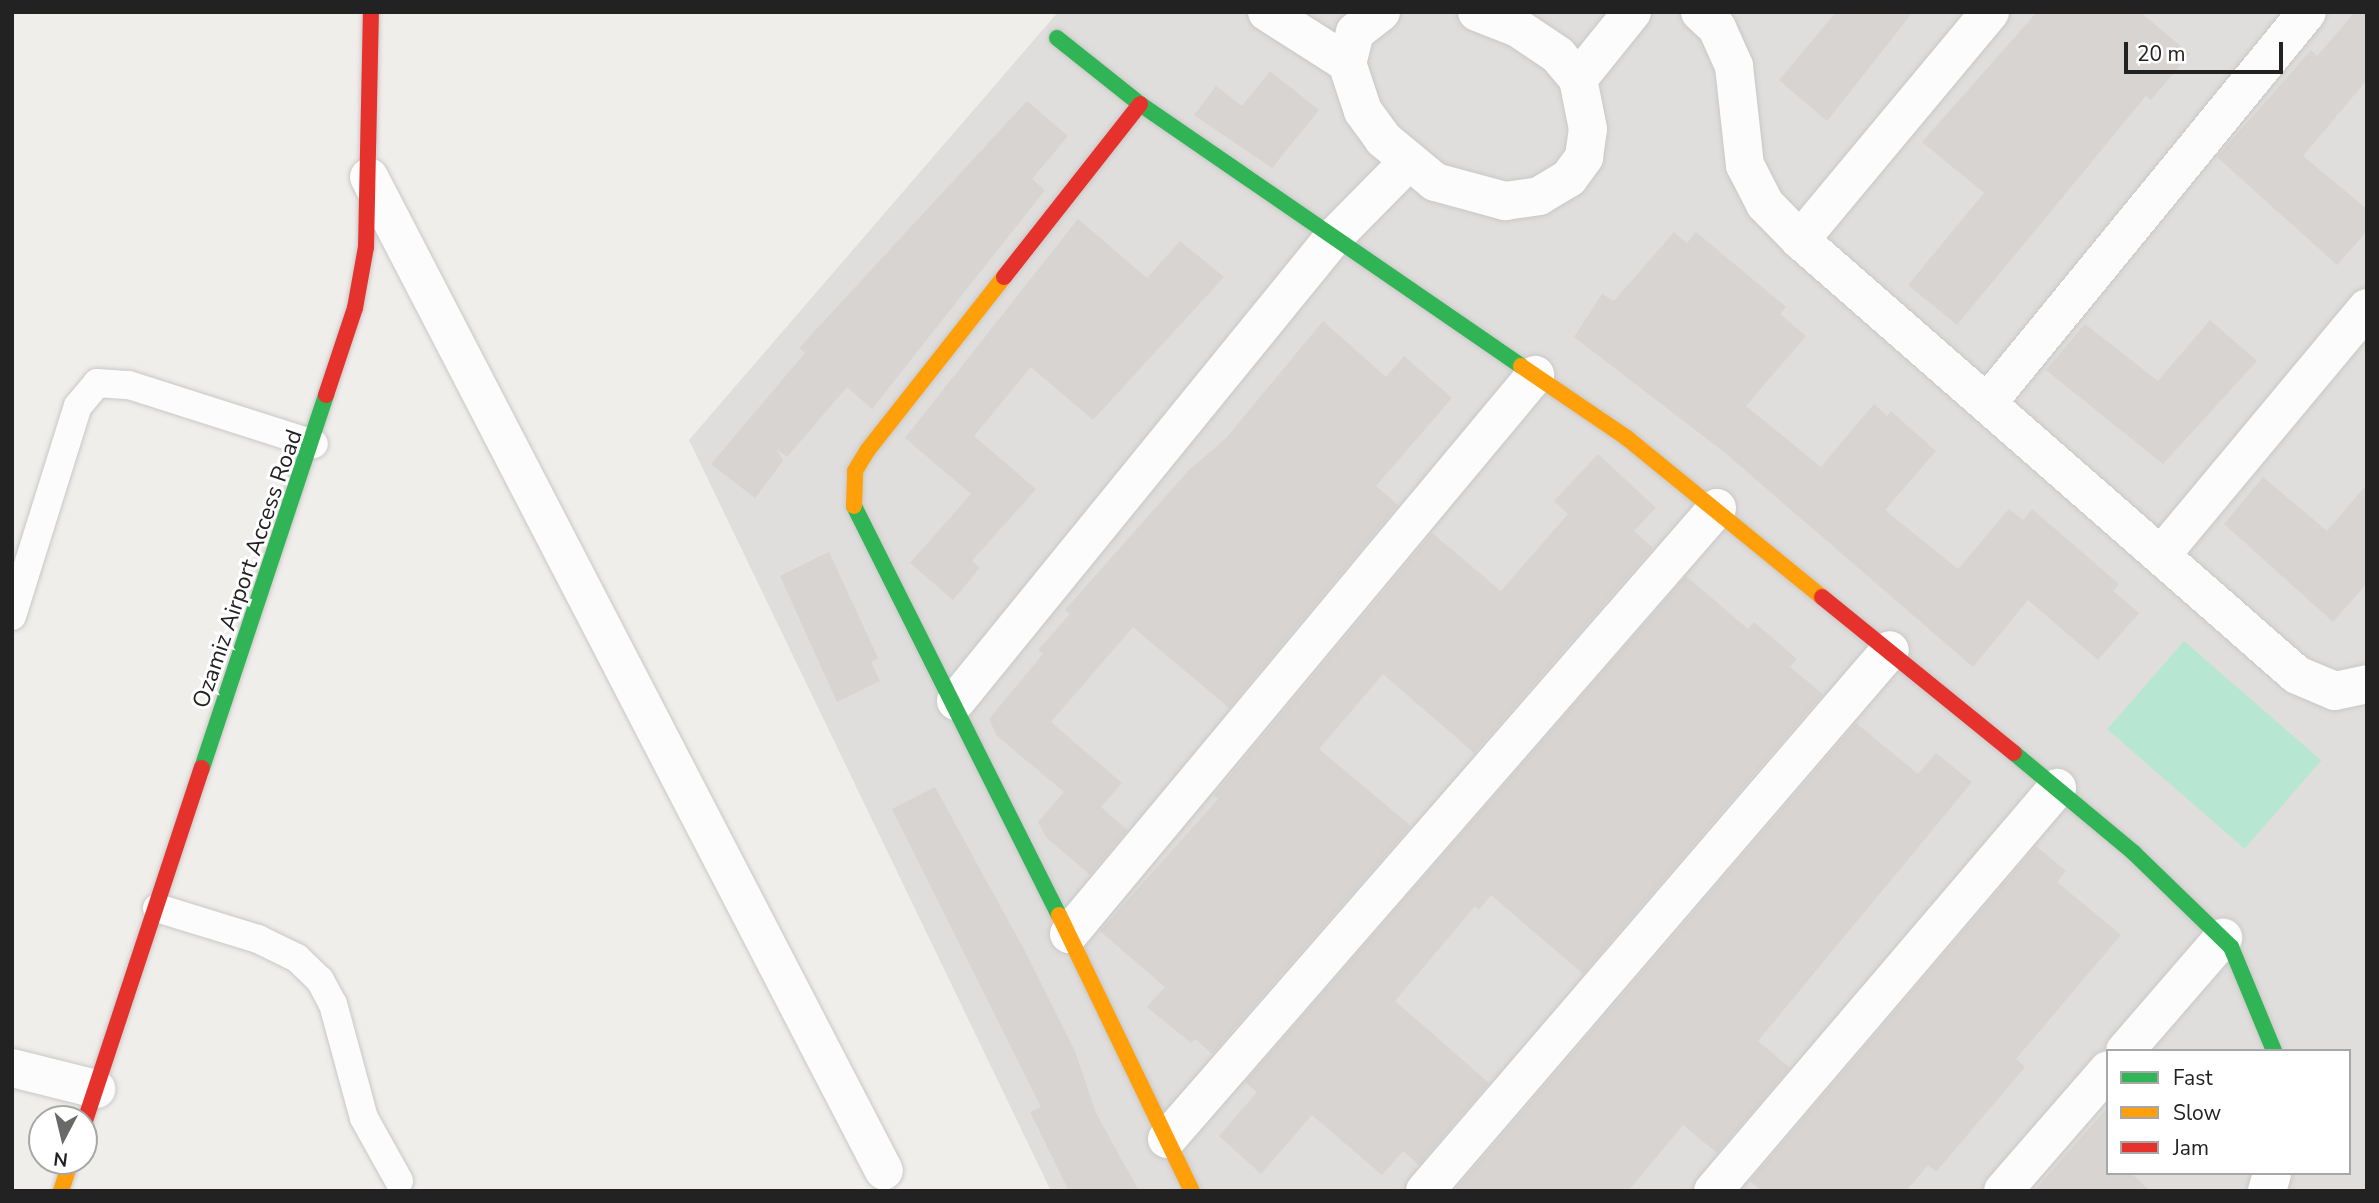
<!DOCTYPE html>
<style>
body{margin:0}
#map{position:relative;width:2379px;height:1203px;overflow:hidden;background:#f0eeeb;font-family:"Nunito Sans",sans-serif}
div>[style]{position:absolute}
.residential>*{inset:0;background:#dfdedc}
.pitch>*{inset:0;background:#b7e6d2;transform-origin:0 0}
.building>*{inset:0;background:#d7d4d2}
.roads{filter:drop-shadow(0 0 2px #c9c8c7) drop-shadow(0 0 2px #c9c8c7)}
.lane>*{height:28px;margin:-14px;padding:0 14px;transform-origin:14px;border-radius:14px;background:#fdfcfc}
.street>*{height:38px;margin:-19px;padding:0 19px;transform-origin:19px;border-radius:19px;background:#fdfcfc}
.fast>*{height:16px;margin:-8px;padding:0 8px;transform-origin:8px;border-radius:8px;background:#30b455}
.slow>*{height:16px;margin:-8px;padding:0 8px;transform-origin:8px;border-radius:8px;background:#ff9f0a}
.jam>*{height:16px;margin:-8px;padding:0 8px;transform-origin:8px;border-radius:8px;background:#e5322d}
span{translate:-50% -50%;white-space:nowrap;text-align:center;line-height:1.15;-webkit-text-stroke:6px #fff;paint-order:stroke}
.street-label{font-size:23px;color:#222}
.frame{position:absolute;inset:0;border:14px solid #222;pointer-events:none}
.legend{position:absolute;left:2106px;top:1049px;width:245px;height:126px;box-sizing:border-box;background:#fff;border:2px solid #a7a7a7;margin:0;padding:9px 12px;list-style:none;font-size:21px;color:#222}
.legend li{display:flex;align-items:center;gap:14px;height:35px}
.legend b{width:35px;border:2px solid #a7a7a7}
.north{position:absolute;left:28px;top:1105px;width:70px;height:70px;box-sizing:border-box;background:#fff;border:2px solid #a7a7a7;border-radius:50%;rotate:187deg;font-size:19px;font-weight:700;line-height:28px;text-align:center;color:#222}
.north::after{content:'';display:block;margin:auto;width:24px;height:32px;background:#6a6968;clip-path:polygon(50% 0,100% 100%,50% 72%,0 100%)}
.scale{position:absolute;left:2124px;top:42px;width:159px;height:32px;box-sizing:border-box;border:4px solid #222;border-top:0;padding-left:9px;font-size:21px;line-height:24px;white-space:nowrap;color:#222;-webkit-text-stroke:5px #fff;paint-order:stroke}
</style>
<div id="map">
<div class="residential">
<i style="clip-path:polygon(evenodd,1058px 12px,2367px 12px,2367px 1191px,1051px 1191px,689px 440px,1058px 12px,2108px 1051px,2349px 1051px,2349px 1173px,2108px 1173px,2108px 1051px)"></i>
</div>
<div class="pitch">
<i style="left:2184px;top:641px;width:182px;height:117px;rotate:41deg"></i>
</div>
<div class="building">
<i style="clip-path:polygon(1836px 12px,1913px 12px,1827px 121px,1779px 80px)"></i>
<i style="clip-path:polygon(2037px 12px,2140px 12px,2190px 54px,2151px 100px,2146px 96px,1957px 325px,1908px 285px,1984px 193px,1922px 142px)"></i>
<i style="clip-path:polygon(2355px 12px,2367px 12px,2367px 80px,2303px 156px,2367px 209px,2367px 231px,2337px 265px,2217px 157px,2311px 50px,2317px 56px)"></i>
<i style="clip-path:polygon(1270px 71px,1319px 110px,1272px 168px,1194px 115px,1216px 86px,1242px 106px)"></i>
<i style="clip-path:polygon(1027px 101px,1068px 136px,1032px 179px,1045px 190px,872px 409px,847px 387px,787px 457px,777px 449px,783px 461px,755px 498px,711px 464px,805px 353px,799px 348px)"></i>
<i style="clip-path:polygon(1078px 219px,1147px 278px,1180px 241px,1224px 277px,1093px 420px,1031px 367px,974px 436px,1036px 489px,972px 561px,980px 568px,953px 600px,910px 563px,971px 494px,905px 438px)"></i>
<i style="clip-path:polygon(1674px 232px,1687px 243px,1696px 232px,1786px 307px,1780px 314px,1806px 336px,1746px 406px,1821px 467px,1874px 404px,1887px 416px,1891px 411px,1936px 451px,1885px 510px,1958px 569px,2009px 509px,2023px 520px,2032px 509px,2119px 584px,2113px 591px,2139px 613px,2098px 660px,2028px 600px,1973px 667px,1724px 452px,1574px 337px,1602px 294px,1614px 301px)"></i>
<i style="clip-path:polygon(2210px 320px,2257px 361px,2163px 464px,2046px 370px,2085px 324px,2158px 381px)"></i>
<i style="clip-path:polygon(1323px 321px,1386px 377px,1404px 356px,1452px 398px,1376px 486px,1398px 505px,1229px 708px,1133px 627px,1051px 722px,1122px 783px,1101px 807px,1127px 830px,1090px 875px,1046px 837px,1038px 822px,1064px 792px,997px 736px,989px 719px,1043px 654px,1038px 650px,1070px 614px,1065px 610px,1189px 470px,1226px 438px)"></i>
<i style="clip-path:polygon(1598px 454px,1656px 508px,1634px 531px,1653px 548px,1474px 753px,1383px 674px,1319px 749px,1411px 826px,1212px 1054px,1195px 1039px,1191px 1043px,1147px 1007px,1165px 987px,1100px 931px,1218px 799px,1214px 795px,1432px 533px,1501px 591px,1568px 514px,1554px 501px)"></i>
<i style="clip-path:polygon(2263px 477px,2327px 531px,2367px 484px,2367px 583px,2333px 622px,2224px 524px)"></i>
<i style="clip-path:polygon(829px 552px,878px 658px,871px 662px,880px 681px,837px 702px,780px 576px)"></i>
<i style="clip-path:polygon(1686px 576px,1748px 629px,1754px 622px,1797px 659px,1790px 667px,1823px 694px,1583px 974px,1491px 895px,1479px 910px,1475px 906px,1395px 1001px,1489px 1083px,1419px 1165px,1403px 1151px,1382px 1175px,1312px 1115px,1261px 1174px,1219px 1136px,1257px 1092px,1245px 1082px)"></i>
<i style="clip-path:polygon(1856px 723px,1918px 774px,1936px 753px,1972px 782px,1758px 1041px,1790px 1068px,1717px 1153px,1683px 1125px,1628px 1191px,1454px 1191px)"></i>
<i style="clip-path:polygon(935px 787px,1027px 955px,1075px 1051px,1096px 1113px,1139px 1191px,1069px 1191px,1030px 1112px,1041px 1107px,892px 809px)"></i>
<i style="clip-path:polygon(2036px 846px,2066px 871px,2057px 882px,2121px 935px,2016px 1059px,2025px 1067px,1936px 1172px,1928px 1165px,1906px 1191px,1762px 1191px,1750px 1181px)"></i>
<i style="clip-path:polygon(2108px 1107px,2108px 1173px,2131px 1173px,2150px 1191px,2034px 1191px)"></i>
</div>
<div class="roads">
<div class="lane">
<i style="left:12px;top:616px;width:220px;rotate:-72.6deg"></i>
<i style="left:78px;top:406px;width:30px;rotate:-50deg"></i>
<i style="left:97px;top:383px;width:32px;rotate:4deg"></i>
<i style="left:129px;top:385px;width:194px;rotate:17.7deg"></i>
<i style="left:157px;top:908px;width:106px;rotate:17.1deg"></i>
<i style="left:258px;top:939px;width:43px;rotate:26deg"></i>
<i style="left:297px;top:958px;width:32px;rotate:44deg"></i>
<i style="left:320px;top:980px;width:27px;rotate:62deg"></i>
<i style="left:333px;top:1004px;width:118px;rotate:74.8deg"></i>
<i style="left:364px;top:1118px;width:72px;rotate:60.9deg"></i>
</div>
<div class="street">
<i style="left:1267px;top:12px;width:95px;rotate:32.5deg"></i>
<i style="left:1381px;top:12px;width:33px;rotate:142deg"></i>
<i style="left:1355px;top:32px;width:32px;rotate:104deg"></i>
<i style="left:1347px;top:63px;width:51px;rotate:71.6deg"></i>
<i style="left:1363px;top:111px;width:34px;rotate:54deg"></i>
<i style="left:1383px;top:139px;width:67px;rotate:39.6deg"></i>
<i style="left:1435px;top:182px;width:73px;rotate:15.2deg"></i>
<i style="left:1505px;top:201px;width:34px;rotate:-8deg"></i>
<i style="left:1539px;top:196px;width:35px;rotate:-31deg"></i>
<i style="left:1569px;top:178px;width:26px;rotate:-54deg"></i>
<i style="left:1584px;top:157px;width:28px;rotate:-82deg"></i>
<i style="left:1588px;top:129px;width:51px;rotate:-101.3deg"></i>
<i style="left:1578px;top:79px;width:31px;rotate:-130deg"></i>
<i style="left:1558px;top:55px;width:48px;rotate:-146deg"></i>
<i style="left:1518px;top:28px;width:44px;rotate:-158.7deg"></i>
<i style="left:1700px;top:12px;width:23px;rotate:43deg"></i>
<i style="left:1717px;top:28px;width:42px;rotate:65.9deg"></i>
<i style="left:1734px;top:66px;width:100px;rotate:83.7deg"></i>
<i style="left:1745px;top:165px;width:44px;rotate:62.9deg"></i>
<i style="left:1765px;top:204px;width:50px;rotate:45.8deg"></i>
<i style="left:1800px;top:240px;width:660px;rotate:41.19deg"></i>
<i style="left:2297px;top:675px;width:41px;rotate:22.8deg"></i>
<i style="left:2335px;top:691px;width:33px;rotate:-12deg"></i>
<i style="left:1578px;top:79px;width:86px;rotate:-51.1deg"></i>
<i style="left:369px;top:177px;width:1119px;rotate:62.61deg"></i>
<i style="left:1800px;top:240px;width:297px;rotate:-50.2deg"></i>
<i style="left:1989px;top:401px;width:502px;rotate:-50.73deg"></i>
<i style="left:2162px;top:554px;width:320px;rotate:-50.2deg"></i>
<i style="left:956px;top:701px;width:597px;rotate:-50.85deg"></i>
<i style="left:1333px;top:238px;width:107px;rotate:-45.4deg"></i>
<i style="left:1069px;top:934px;width:728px;rotate:-50.18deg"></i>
<i style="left:2125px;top:1051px;width:150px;rotate:-49.1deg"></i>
<i style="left:12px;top:1068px;width:87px;rotate:14deg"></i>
<i style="left:1167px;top:1139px;width:837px;rotate:-48.92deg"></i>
<i style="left:1425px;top:1191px;width:713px;rotate:-49.32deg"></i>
<i style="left:1713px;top:1191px;width:530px;rotate:-49.52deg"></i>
<i style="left:2003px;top:1191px;width:160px;rotate:-49deg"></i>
<i style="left:2267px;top:1191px;width:19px;rotate:-74deg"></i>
</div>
<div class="fast">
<i style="left:1057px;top:38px;width:106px;rotate:38.5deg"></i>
<i style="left:1140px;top:104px;width:462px;rotate:34.5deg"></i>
<i style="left:854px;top:506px;width:457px;rotate:63.4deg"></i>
<i style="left:2014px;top:753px;width:156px;rotate:39.8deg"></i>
<i style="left:2134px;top:853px;width:135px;rotate:44.1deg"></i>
<i style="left:2231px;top:947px;width:113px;rotate:67.5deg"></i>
<i style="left:202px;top:768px;width:393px;rotate:-71.6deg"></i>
</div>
<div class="slow">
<i style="left:1521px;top:366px;width:128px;rotate:34.2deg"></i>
<i style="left:1627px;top:438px;width:252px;rotate:39.2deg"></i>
<i style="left:854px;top:506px;width:35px;rotate:-88deg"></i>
<i style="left:855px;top:471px;width:23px;rotate:-59deg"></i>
<i style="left:867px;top:451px;width:221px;rotate:-51.8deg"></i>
<i style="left:1059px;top:915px;width:306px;rotate:64.3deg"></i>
<i style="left:61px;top:1191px;width:32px;rotate:-72deg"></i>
</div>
<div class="jam">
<i style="left:1004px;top:277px;width:220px;rotate:-51.8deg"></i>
<i style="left:326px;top:395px;width:92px;rotate:-71.6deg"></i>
<i style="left:355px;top:308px;width:62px;rotate:-79.8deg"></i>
<i style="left:366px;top:247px;width:235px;rotate:-88.8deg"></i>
<i style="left:1822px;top:597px;width:247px;rotate:39.1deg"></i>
<i style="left:84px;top:1124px;width:375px;rotate:-71.7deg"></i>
</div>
</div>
<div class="street-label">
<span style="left:248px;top:569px;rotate:-71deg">Ozamiz Airport Access Road</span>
</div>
<div class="frame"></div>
<ul class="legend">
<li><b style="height:9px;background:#30b455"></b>Fast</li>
<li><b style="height:9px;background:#ff9f0a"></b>Slow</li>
<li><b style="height:9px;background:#e5322d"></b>Jam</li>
</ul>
<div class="north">N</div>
<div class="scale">20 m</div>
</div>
